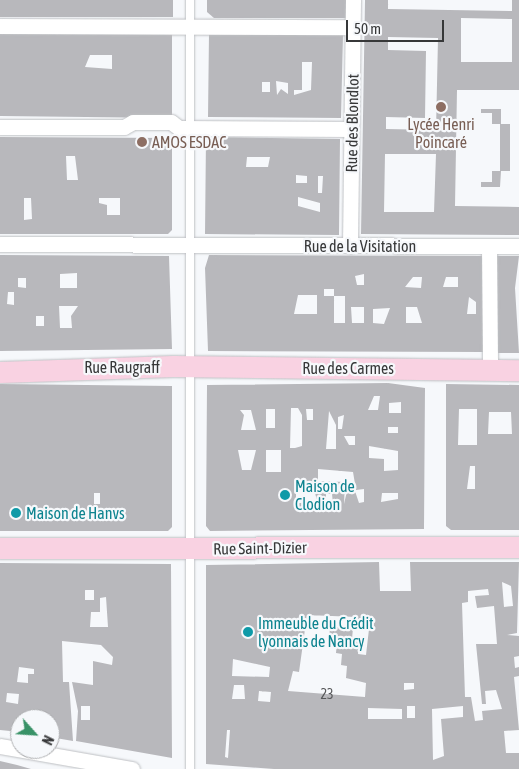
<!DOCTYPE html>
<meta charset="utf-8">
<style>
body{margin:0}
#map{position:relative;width:519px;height:769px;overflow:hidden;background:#f6f8fb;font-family:"Asap Condensed",sans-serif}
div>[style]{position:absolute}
.building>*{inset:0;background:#b8b8bc;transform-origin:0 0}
.roads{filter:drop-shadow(0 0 1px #bec0c3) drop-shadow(0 0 1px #bec0c3)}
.lane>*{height:8px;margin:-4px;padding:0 4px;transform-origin:4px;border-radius:4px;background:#fff}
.street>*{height:15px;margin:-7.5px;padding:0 7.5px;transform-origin:7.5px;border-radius:7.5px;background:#fff}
.secondary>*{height:21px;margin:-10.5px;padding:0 10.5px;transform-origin:10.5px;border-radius:10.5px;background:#f9d2e2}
.dots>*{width:14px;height:14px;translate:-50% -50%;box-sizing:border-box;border:2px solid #f6f8fb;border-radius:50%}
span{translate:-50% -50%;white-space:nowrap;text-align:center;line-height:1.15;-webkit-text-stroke:4.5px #f6f8fb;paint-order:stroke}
.number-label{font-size:14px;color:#57585a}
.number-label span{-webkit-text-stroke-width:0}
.street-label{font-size:16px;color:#373839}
.education-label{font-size:16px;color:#785e54}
.left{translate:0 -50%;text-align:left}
.culture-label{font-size:16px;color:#0d838f}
.north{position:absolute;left:10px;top:709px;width:50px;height:50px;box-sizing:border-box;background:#f6f8fb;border:1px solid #aaabad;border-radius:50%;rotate:116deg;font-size:14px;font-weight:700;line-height:20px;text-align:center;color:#373839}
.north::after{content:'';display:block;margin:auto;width:18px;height:22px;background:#399267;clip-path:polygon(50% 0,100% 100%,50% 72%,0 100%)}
.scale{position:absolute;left:346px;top:20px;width:98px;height:22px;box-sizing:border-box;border:2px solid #373839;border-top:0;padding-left:6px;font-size:15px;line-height:18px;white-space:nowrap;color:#373839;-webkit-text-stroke:4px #f6f8fb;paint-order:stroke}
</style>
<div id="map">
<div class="building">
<i style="left:0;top:0;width:173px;height:17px"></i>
<i style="clip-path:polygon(207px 0,346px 0,346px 18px,214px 18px,207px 12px)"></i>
<i style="clip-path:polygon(evenodd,365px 0,388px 0,388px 9px,512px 11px,512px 0,519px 0,519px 90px,457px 90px,455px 206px,519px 207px,519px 235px,361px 234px,365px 0,461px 18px,512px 19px,512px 62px,461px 62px,461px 18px,365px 0,388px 37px,438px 38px,436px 130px,386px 129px,386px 117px,425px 118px,426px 51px,388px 50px,388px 37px,365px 0,385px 154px,436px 154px,434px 212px,384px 212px,385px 154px)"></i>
<i style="clip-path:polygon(evenodd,0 33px,172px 34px,172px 118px,0 116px,0 33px,90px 55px,112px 55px,112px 69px,85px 67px,90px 55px)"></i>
<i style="clip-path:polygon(evenodd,209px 33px,343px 34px,341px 118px,208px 117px,209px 33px,302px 62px,312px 62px,311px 90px,294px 95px,294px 90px,302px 90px,302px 62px,209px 33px,276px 81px,288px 83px,288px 94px,281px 89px,277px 95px,276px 81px,209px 33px,262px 82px,270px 82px,270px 92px,262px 92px,262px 82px)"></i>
<i style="clip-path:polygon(481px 109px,501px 109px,501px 124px,492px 124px,492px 113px,481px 113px)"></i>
<i style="clip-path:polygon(500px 124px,510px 124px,510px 171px,501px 171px,500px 187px,481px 187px,481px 182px,492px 182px,492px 171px,500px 171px)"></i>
<i style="clip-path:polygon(evenodd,0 137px,172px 138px,172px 230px,168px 234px,0 234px,0 137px,66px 156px,75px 156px,78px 180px,67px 180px,66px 156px,0 137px,24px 198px,31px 198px,32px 219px,24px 220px,24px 198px,0 137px,99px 198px,120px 198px,120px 215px,107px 215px,107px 205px,99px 203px,99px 198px)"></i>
<i style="clip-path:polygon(evenodd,206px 137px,340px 139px,339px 235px,205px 234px,206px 137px,247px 157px,270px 157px,268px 167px,246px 167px,247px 157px,206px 137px,296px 175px,307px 176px,307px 183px,296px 183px,296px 175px,206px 137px,318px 176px,323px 176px,322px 193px,318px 193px,318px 176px,206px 137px,298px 197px,320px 203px,320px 212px,298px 206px,298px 197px)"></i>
<i style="clip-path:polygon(evenodd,0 255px,169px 256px,172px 349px,0 351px,0 255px,77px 273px,77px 288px,60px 288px,60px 274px,77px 273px,0 255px,18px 278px,26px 278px,26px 288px,18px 287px,18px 278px,0 255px,8px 292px,14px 292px,14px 305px,7px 304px,8px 292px,0 255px,59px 306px,78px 306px,71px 316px,72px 328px,60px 328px,59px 306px,0 255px,36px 316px,44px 316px,44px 326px,36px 326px,36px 316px)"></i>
<i style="clip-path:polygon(evenodd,209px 255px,484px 256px,485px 352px,208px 351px,205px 268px,209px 255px,364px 274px,364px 285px,357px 285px,355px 276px,364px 274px,209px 255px,413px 277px,422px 277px,421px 288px,405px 287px,413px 277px,209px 255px,446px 277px,458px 277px,458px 287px,443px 287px,446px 277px,209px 255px,324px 289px,334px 289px,334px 296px,324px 296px,324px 289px,209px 255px,298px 295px,317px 295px,317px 314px,294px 314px,298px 295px,209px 255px,334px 296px,345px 296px,345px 323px,334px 323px,334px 296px,209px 255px,469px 297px,476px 302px,476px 314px,467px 314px,469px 297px,209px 255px,351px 307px,364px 307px,364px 323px,352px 323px,351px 307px,209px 255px,406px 307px,417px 307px,422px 323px,406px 323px,406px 307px,209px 255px,390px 308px,384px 324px,373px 323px,373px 309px,390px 308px)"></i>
<i style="clip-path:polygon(495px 256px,519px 256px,515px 288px,519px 353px,495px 353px)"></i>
<i style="clip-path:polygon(evenodd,388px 383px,425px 388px,424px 529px,210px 531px,206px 526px,207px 385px,388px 383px,374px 396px,380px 396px,378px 410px,368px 410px,374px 396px,388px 383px,401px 402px,401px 413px,389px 413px,389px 403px,401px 402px,388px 383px,291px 408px,298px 408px,302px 415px,302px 446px,295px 448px,290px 448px,291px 408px,388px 383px,266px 409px,275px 409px,275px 428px,266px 428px,266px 409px,388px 383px,306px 409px,313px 409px,313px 420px,307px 420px,306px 409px,388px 383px,240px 410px,251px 410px,256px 430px,241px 430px,244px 415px,240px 410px,388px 383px,329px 411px,336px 425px,336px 449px,326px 449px,329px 411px,388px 383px,344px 415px,342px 429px,338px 429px,338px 417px,344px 415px,388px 383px,388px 427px,398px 427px,398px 433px,388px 433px,388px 427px,388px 383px,344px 436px,355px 436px,355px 445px,349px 445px,344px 436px,388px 383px,369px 446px,398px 451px,398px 470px,384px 471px,384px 459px,369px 458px,369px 446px,388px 383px,238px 450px,256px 450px,251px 470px,242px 470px,238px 450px,388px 383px,266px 450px,281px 450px,281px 472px,266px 472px,266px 450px,388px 383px,318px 469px,353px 472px,356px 490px,364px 489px,364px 502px,359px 503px,355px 491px,347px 491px,344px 504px,345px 482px,318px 481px,318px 469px,388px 383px,296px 487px,313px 487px,318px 503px,296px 503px,296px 487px,388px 383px,382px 493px,398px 493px,398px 499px,381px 502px,382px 493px,388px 383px,326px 494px,332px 494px,333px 504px,326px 504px,326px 494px)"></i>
<i style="clip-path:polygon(evenodd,0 384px,172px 386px,172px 527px,168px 531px,0 531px,0 384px,94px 493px,100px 493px,100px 504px,94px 504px,94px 493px)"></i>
<i style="clip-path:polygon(evenodd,446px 384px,519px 385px,519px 530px,451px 530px,446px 526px,446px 384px,459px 409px,477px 409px,477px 445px,458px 445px,459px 409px,446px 384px,489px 412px,511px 412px,512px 434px,488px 434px,489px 412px,446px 384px,470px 466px,475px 466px,475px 489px,467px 489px,470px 466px)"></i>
<i style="clip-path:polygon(evenodd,379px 562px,380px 591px,411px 591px,410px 562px,519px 562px,517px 633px,507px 635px,519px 636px,519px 656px,514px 657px,515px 668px,519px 667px,519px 676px,514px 677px,519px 730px,504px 731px,506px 753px,519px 753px,519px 769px,274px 769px,206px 764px,206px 565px,379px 562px,502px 582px,511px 586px,513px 606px,504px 607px,502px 582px,379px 562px,488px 589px,489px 595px,475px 596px,477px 608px,494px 606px,497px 644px,476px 644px,482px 704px,486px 704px,485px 691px,496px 690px,502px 709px,482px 711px,483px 720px,475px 721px,471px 697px,465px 697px,462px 603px,468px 602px,468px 591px,488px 589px,379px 562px,307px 615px,357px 617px,359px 629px,369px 629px,366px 655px,358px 654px,360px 640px,352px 639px,353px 628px,330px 627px,329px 640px,337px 641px,336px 653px,342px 654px,341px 665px,347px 666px,346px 678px,366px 683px,365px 697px,288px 691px,293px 671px,299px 672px,307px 615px,379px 562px,233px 659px,270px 667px,269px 677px,232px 676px,233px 659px,379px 562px,404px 683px,414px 683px,414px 689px,404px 690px,404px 683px,379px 562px,234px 685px,244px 685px,245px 699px,232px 699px,234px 685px,379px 562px,259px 691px,271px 692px,270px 702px,258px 701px,259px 691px,379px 562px,407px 706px,415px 706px,415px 718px,407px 718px,407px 706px,379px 562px,463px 706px,463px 717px,441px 719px,444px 756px,433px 760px,432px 709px,463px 706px,379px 562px,368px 708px,402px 709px,402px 719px,368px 719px,368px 708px,379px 562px,227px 730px,230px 730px,228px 758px,225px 757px,227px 730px)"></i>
<i style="clip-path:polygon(evenodd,0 563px,171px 564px,172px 758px,76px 741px,78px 711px,72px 682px,93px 685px,93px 661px,112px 665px,113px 657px,101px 645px,62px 641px,63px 682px,69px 682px,73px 741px,50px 737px,50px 719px,20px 719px,20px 732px,0 730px,0 563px,85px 590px,94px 590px,94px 600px,85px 600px,85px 590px,0 563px,106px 597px,108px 627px,90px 627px,91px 612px,100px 612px,100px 598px,106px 597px,0 563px,19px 667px,34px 669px,34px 674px,28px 674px,28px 683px,17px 682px,19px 667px,0 563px,7px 693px,19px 694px,18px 704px,6px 702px,7px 693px,0 563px,81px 706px,90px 706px,90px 720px,81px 720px,81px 706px)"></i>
<i style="clip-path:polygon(0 761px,17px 765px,31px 769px,0 769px)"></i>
</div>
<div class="roads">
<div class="lane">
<i style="left:190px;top:0;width:769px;rotate:90deg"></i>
</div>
<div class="street">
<i style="left:0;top:26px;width:353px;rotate:0.2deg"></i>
<i style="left:0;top:127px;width:124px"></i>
<i style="left:124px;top:127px;width:10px;rotate:-29deg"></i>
<i style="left:133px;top:122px;width:38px"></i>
<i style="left:171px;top:122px;width:10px;rotate:37deg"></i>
<i style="left:179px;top:128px;width:172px;rotate:0.3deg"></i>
<i style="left:0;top:244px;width:519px;rotate:0.22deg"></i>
<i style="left:350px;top:246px;width:246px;rotate:-89.3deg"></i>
<i style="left:489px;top:246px;width:124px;rotate:89.5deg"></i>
<i style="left:0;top:746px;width:134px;rotate:9.9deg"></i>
</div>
<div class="secondary">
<i style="left:0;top:372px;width:173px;rotate:-2deg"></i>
<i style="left:173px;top:366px;width:346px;rotate:0.7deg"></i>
<i style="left:0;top:548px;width:519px;rotate:-0.11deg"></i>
</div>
</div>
<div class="dots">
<i style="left:441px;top:107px;background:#8d6e63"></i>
<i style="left:142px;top:142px;background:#8d6e63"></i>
<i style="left:285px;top:495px;background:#0f9aa8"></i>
<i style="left:16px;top:513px;background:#0f9aa8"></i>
<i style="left:248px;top:632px;background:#0f9aa8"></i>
</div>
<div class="number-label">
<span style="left:327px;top:694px">23</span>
</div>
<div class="street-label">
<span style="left:352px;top:123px;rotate:-89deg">Rue des Blondlot</span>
<span style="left:360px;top:246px">Rue de la Visitation</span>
<span style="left:122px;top:367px">Rue Raugraff</span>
<span style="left:348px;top:368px">Rue des Carmes</span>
<span style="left:260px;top:548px;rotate:-1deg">Rue Saint-Dizier</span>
</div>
<div class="education-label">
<span style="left:441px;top:133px">Lycée Henri<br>Poincaré</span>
<span class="left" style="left:152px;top:142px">AMOS ESDAC</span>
</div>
<div class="culture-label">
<span class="left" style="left:295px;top:495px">Maison de<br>Clodion</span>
<span class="left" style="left:26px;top:513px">Maison de Hanvs</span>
<span class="left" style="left:258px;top:632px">Immeuble du Crédit<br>lyonnais de Nancy</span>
</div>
<div class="north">N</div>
<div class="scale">50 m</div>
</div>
